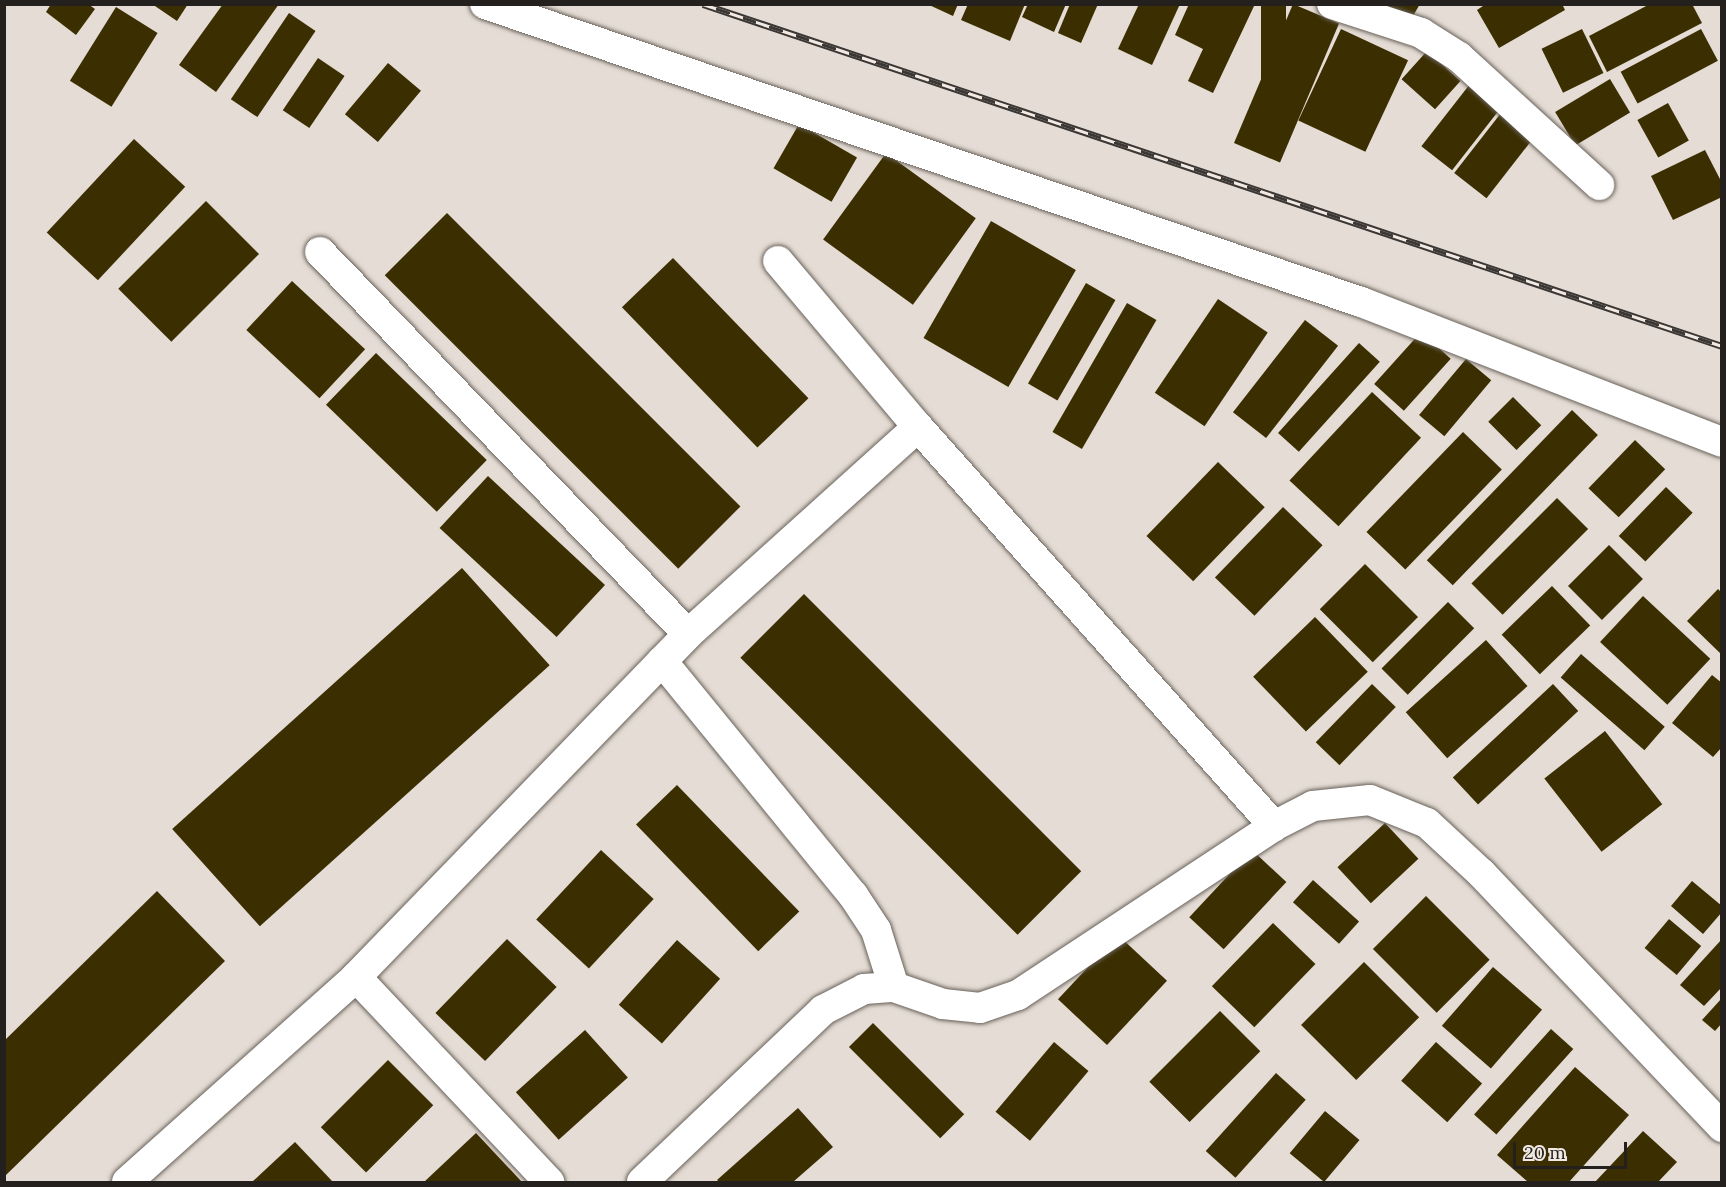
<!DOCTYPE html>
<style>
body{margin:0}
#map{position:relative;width:1726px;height:1187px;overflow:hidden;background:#e5ddd5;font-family:Lora,serif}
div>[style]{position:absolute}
.building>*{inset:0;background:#3b2e00;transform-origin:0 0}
.roads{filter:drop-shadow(0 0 2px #68615a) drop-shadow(0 0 2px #68615a)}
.minor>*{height:30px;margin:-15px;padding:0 15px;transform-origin:15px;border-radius:15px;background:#fff}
.rail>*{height:7px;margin-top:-3.5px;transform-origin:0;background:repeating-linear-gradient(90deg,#f2eae2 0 14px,#3b3734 0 28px);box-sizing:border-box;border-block:2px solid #3b3734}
span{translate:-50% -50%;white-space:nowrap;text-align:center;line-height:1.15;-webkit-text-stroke:6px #f2eae2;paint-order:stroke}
.frame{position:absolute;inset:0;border:6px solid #23201d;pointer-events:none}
.scale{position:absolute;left:1513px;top:1142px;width:114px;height:27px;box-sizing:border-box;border:3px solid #23201d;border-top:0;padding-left:8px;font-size:18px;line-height:21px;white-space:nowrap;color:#23201d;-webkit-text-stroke:4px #f2eae2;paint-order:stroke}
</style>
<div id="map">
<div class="building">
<i style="clip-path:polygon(51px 4px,88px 4px,95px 9px,76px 35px,46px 12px)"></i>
<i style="clip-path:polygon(152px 4px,188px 4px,177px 21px)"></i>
<i style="clip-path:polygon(223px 4px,279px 4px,216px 92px,179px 65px)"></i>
<i style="clip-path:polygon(927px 4px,958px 4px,953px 16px)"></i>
<i style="clip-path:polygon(968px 4px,1025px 4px,1010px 41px,961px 20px)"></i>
<i style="clip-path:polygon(1028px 4px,1066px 4px,1054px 32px,1022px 17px)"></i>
<i style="clip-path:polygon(1070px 4px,1098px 4px,1081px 43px,1058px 33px)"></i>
<i style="clip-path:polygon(1139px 4px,1180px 4px,1152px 65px,1118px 49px)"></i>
<i style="clip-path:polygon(1189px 4px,1255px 4px,1213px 93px,1188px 81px,1203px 49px,1175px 35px)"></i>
<i style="left:1261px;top:4px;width:25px;height:90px"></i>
<i style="left:1293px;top:4px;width:50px;height:151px;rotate:23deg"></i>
<i style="clip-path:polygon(1385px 4px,1420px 4px,1410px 21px)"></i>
<i style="clip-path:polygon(1486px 4px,1562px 4px,1565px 10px,1499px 48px,1477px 10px)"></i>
<i style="clip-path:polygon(1650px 4px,1692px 4px,1702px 23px,1607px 72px,1589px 36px)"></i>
<i style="left:116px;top:7px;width:49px;height:87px;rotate:32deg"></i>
<i style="left:289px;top:13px;width:32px;height:104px;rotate:34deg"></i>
<i style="left:1341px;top:29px;width:74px;height:101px;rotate:25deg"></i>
<i style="left:1582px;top:29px;width:49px;height:45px;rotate:64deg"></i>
<i style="left:1701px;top:29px;width:36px;height:91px;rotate:62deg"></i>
<i style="left:1427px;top:51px;width:45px;height:38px;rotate:42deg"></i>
<i style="left:318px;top:58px;width:32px;height:63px;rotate:34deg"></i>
<i style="left:388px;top:63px;width:43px;height:67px;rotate:40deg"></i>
<i style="left:1610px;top:79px;width:39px;height:64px;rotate:59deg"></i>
<i style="left:1470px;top:84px;width:39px;height:79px;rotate:38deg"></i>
<i style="left:1668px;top:103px;width:43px;height:35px;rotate:61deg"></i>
<i style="left:1501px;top:113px;width:41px;height:76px;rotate:38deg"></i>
<i style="left:799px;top:124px;width:67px;height:51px;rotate:30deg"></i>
<i style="left:134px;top:139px;width:70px;height:128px;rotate:43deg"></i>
<i style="clip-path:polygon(1705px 150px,1722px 183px,1722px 197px,1673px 220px,1651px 176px)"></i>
<i style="left:886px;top:153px;width:111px;height:107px;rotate:36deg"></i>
<i style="left:206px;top:201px;width:75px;height:124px;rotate:45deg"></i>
<i style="left:447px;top:213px;width:415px;height:88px;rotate:45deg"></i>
<i style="left:991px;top:221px;width:98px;height:135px;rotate:30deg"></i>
<i style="left:673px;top:258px;width:195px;height:71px;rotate:46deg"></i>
<i style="left:292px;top:281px;width:100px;height:67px;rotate:43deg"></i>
<i style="left:1086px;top:283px;width:34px;height:116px;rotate:30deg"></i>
<i style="left:1218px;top:299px;width:60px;height:113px;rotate:34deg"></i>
<i style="left:1127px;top:303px;width:34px;height:149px;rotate:30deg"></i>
<i style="left:1305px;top:320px;width:42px;height:117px;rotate:38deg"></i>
<i style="left:1421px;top:332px;width:40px;height:70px;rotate:42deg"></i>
<i style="left:1359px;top:343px;width:28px;height:121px;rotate:42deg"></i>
<i style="left:376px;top:353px;width:154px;height:72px;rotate:44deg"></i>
<i style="left:1466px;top:359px;width:33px;height:73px;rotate:40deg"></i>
<i style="left:1372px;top:392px;width:67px;height:121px;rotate:43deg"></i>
<i style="left:1513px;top:397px;width:40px;height:35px;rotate:45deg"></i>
<i style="left:1572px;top:410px;width:36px;height:209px;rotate:44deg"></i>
<i style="left:1463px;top:432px;width:54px;height:139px;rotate:44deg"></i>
<i style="left:1635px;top:440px;width:42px;height:67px;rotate:44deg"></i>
<i style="left:1218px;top:462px;width:65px;height:103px;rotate:44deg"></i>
<i style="left:488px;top:476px;width:160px;height:71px;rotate:43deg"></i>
<i style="left:1666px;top:487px;width:37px;height:68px;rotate:44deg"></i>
<i style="left:1557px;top:498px;width:44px;height:121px;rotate:45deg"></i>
<i style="left:1283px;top:507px;width:55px;height:98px;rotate:44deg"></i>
<i style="left:1609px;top:545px;width:48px;height:58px;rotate:45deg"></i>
<i style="left:1365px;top:564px;width:75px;height:64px;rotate:45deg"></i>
<i style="left:462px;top:568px;width:131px;height:390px;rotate:48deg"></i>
<i style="left:1552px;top:586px;width:55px;height:70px;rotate:46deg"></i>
<i style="clip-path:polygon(1718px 589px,1722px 593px,1722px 655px,1687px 621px)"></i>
<i style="left:804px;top:594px;width:392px;height:90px;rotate:45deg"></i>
<i style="left:1643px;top:596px;width:92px;height:63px;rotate:43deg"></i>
<i style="left:1448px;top:602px;width:37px;height:94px;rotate:45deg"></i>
<i style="left:1315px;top:617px;width:76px;height:86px;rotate:46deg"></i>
<i style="left:1486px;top:640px;width:62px;height:108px;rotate:48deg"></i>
<i style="left:1581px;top:654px;width:111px;height:31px;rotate:41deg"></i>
<i style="clip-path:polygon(1712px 675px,1722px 683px,1722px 747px,1713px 757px,1672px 723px)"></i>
<i style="left:1372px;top:684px;width:33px;height:81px;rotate:44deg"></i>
<i style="left:1553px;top:684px;width:37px;height:137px;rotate:47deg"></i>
<i style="left:1605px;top:731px;width:93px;height:77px;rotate:52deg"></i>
<i style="left:677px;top:785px;width:176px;height:57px;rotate:46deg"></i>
<i style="left:1385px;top:823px;width:49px;height:65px;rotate:47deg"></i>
<i style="left:601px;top:850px;width:72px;height:95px;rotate:43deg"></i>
<i style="left:1252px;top:850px;width:47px;height:92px;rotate:43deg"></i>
<i style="left:1313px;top:880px;width:62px;height:30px;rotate:42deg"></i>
<i style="clip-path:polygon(1692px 881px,1722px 906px,1722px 912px,1703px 934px,1671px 906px)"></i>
<i style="clip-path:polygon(157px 891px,225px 961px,4px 1177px,4px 1041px)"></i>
<i style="left:1426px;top:896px;width:90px;height:75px;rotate:45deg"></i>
<i style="left:1669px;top:919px;width:42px;height:38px;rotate:40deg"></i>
<i style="left:1273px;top:923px;width:59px;height:88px;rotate:44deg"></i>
<i style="left:1118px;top:935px;width:67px;height:88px;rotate:43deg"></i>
<i style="left:507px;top:939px;width:69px;height:103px;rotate:44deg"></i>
<i style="clip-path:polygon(1722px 939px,1722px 987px,1704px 1006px,1680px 985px)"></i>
<i style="left:677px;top:940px;width:58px;height:87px;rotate:42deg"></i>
<i style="left:1364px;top:962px;width:78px;height:89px;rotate:45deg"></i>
<i style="left:1493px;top:967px;width:65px;height:78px;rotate:41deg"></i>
<i style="clip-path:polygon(1722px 998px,1722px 1023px,1715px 1031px,1702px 1020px)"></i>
<i style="left:1220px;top:1011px;width:57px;height:100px;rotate:45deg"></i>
<i style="left:873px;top:1023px;width:129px;height:34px;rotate:45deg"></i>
<i style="left:1551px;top:1029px;width:30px;height:115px;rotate:42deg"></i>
<i style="left:585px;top:1030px;width:64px;height:93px;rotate:48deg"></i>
<i style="left:1054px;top:1042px;width:45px;height:91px;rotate:40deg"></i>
<i style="left:1436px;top:1042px;width:62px;height:52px;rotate:42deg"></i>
<i style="left:388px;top:1060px;width:64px;height:95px;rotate:45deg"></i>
<i style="clip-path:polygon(1575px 1067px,1629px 1115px,1569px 1182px,1528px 1182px,1497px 1155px)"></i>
<i style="left:1276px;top:1073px;width:40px;height:105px;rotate:42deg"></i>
<i style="clip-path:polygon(798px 1108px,833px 1147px,793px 1182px,719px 1182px,717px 1180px)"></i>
<i style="left:1325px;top:1111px;width:45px;height:55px;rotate:40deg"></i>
<i style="clip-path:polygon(1643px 1131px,1677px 1162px,1658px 1182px,1595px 1182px)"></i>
<i style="clip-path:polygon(476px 1133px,522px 1182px,424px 1182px)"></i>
<i style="clip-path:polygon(295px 1142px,333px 1182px,252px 1182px)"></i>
</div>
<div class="roads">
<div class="minor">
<i style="left:485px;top:4px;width:925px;rotate:18.79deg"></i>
<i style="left:1361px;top:302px;width:387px;rotate:21.2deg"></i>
<i style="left:1332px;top:4px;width:94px;rotate:18deg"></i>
<i style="left:1421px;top:33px;width:45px;rotate:32.3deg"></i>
<i style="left:1459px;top:57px;width:190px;rotate:42.4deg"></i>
<i style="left:320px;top:252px;width:530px;rotate:46.07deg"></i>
<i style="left:778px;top:261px;width:217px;rotate:49.9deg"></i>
<i style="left:918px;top:427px;width:535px;rotate:48.26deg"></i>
<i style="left:662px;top:661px;width:302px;rotate:50.8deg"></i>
<i style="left:853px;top:895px;width:42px;rotate:56.7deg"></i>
<i style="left:876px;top:930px;width:60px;rotate:72.5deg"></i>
<i style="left:356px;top:977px;width:282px;rotate:46.7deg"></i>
<i style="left:127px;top:1182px;width:307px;rotate:-41.8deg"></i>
<i style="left:356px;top:977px;width:477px;rotate:-45.9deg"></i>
<i style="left:688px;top:634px;width:309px;rotate:-42deg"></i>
<i style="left:642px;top:1182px;width:250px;rotate:-43.5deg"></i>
<i style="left:823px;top:1010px;width:46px;rotate:-27.1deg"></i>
<i style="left:864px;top:989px;width:30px;rotate:-4deg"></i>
<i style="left:894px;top:987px;width:52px;rotate:19.1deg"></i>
<i style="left:943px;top:1004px;width:37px;rotate:6deg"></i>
<i style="left:980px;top:1008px;width:40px;rotate:-18.9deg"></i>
<i style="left:1018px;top:995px;width:307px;rotate:-33.4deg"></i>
<i style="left:1274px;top:826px;width:44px;rotate:-27.1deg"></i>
<i style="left:1313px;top:806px;width:57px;rotate:-6deg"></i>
<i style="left:1370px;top:800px;width:61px;rotate:22deg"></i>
<i style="left:1427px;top:823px;width:75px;rotate:42.8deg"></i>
<i style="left:1482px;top:874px;width:349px;rotate:46.5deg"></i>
</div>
</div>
<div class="rail">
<i style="left:703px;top:4px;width:1075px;rotate:18.55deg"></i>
</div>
<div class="frame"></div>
<div class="scale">20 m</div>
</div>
